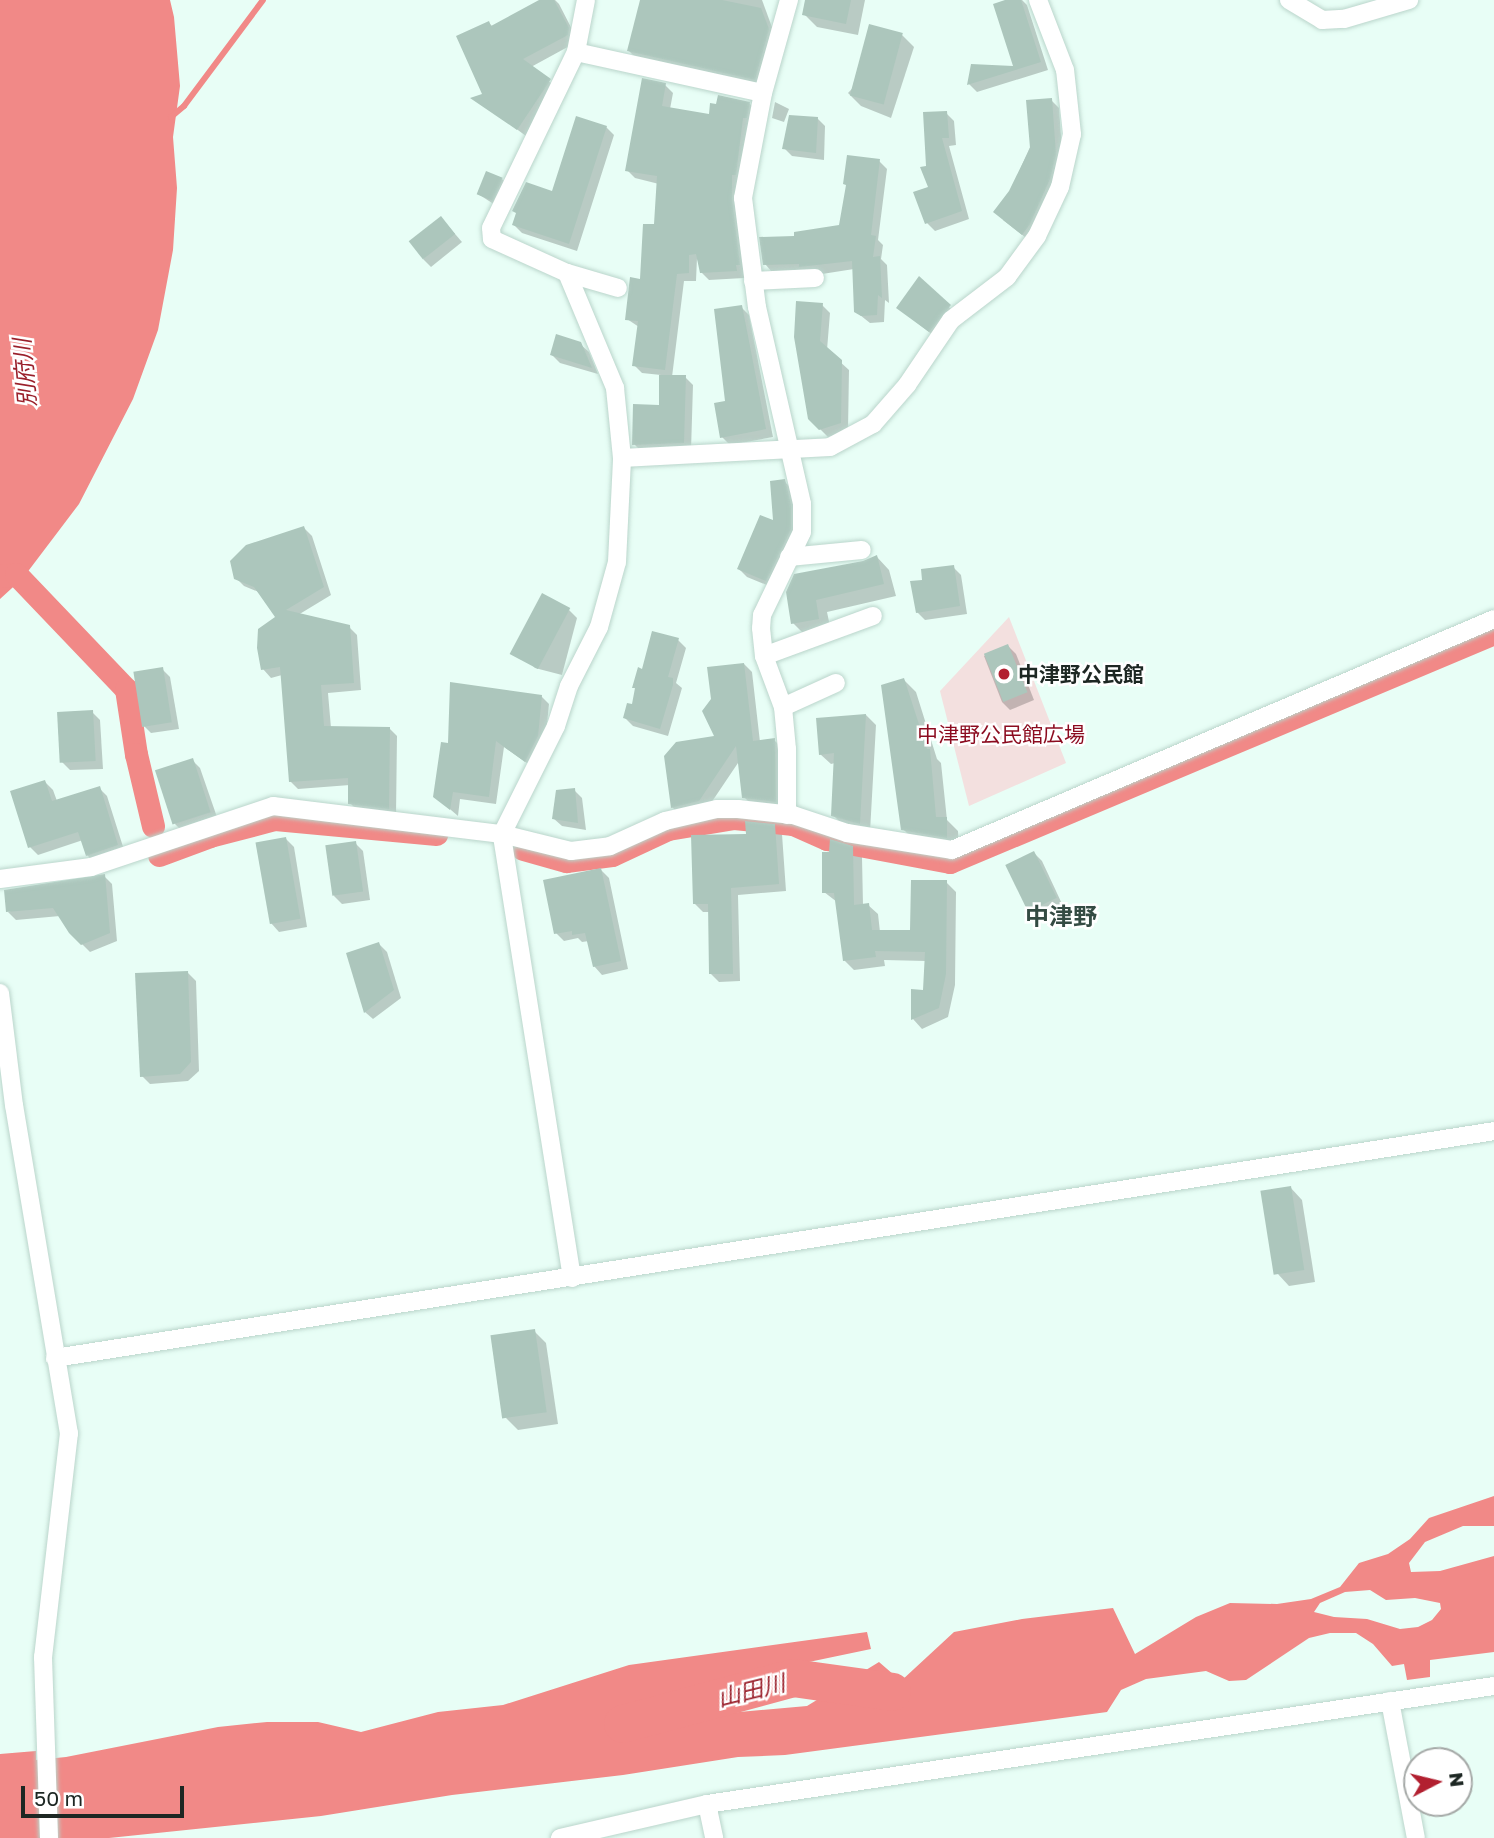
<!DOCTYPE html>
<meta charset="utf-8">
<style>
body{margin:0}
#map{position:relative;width:1494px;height:1838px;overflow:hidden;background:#e8fef6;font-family:"Golos Text","Noto Sans JP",sans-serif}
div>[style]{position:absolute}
.green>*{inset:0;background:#f3e0df}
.water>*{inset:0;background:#f18987}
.shadow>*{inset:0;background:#0003}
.stream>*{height:6px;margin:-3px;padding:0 3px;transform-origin:3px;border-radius:3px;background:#f18987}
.canal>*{height:23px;margin:-11.5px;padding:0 11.5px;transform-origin:11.5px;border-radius:11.5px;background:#f18987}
.river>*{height:38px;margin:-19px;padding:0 19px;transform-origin:19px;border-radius:19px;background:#f18987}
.building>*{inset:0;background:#acc6bc;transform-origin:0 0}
.roads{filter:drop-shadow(0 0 2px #bad5cb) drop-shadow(0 0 2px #bad5cb)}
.minor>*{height:18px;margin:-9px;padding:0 9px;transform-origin:9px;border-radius:9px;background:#fff}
.dots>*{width:19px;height:19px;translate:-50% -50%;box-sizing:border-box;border:4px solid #fff;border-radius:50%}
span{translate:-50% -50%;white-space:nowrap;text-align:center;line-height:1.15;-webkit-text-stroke:5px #fff;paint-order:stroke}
.poi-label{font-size:21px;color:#1d2723;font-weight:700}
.left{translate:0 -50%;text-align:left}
.park-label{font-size:21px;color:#8b0b1f}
.water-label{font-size:23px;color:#9a202b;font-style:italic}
.quarter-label{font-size:24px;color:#344b43;font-weight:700}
.north{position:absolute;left:1403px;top:1747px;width:70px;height:70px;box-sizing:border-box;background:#fff;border:2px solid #a5a9a7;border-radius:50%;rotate:83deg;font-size:19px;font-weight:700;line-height:28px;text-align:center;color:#1d2723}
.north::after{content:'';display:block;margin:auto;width:24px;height:32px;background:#b22030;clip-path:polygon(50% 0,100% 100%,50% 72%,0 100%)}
.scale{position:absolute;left:21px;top:1786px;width:163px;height:32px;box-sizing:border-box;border:4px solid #1d2723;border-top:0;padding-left:9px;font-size:21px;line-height:24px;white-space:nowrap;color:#1d2723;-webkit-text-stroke:5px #fff;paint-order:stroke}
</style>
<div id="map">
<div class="green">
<i style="clip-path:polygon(1009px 617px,1066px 763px,969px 806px,940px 691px)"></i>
</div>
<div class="water">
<i style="clip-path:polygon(0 0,170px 0,174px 17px,180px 86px,173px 137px,177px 188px,173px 250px,158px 330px,133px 399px,79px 504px,23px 578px,0 599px)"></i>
<i style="clip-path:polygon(evenodd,1494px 1496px,1494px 1526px,1463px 1526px,1425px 1542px,1409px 1563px,1411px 1572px,1440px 1571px,1494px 1556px,1494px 1652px,1430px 1660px,1430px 1677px,1407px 1680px,1404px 1664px,1392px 1666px,1373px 1644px,1356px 1633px,1330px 1633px,1309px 1638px,1246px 1680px,1229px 1681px,1206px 1671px,1146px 1679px,1121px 1690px,1107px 1712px,785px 1755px,738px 1757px,623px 1775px,452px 1795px,321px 1816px,109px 1838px,0 1838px,0 1754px,36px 1751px,36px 1760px,66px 1757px,218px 1727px,267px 1722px,318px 1722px,361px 1732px,438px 1712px,503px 1705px,629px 1665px,867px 1632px,871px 1649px,804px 1663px,687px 1699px,673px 1710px,728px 1713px,807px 1706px,879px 1662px,901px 1681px,954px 1632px,1022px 1619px,1113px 1608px,1135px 1654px,1196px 1617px,1230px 1603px,1277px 1604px,1311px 1599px,1340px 1587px,1359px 1563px,1388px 1554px,1410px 1539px,1429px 1518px,1494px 1496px,1370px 1590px,1386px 1600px,1415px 1598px,1440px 1603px,1441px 1609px,1432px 1620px,1418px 1627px,1400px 1629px,1367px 1619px,1334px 1617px,1314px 1612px,1320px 1603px,1345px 1592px,1370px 1590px)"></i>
</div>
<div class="shadow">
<i style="clip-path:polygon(543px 0,555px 0,559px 4px,576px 37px,575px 43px,531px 67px,557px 88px,526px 136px,474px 98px,485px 95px,489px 23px,493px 27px)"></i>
<i style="clip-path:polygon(641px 0,762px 0,776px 38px,763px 87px,637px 59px,629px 51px)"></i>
<i style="clip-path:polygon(807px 0,865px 0,858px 35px,817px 27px,804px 14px)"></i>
<i style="clip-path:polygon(1010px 0,1022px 0,1027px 5px,1048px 70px,977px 92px,969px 84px,972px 66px,1016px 68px)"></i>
<i style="clip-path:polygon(902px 35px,914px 47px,891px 118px,861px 106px,848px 93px)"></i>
<i style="clip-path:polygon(665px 85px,673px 93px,670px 109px,710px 116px,749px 103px,757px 111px,747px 273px,744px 273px,744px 278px,709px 280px,701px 272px,697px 258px,696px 281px,684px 281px,672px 377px,685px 377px,693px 385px,691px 451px,642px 452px,634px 444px,660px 407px,661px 375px,642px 373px,634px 365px,639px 327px,627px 319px,641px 281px,656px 226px,659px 184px,635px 178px,627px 170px)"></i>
<i style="clip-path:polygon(1051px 100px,1059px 108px,1063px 164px,1030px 241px,1003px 220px,1010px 192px)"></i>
<i style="clip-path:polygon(775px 102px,789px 109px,784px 122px,772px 118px)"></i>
<i style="clip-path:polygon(946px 113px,954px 121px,956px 145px,949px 146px,969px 219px,935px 231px,927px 223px,931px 188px,927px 167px)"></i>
<i style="clip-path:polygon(817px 118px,825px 126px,824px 160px,792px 156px,784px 148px)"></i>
<i style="clip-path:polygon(606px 127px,614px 135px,577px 251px,522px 233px,514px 225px,553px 193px)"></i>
<i style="clip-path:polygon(879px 161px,887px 169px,878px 240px,883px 245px,881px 259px,887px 265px,889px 303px,885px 300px,884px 322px,870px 323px,855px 311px,854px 269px,822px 274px,772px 272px,765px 264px,796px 238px,841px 226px)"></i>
<i style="clip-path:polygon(502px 179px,510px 187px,500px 208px,478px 194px)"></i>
<i style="clip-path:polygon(449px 227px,462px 242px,431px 267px,423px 259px)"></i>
<i style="clip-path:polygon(919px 278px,957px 315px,938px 339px,898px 308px)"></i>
<i style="clip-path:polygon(822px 305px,830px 313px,827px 350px,849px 370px,848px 431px,828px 437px,810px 419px)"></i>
<i style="clip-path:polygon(741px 307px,749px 315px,773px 437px,730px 445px,722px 437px)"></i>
<i style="clip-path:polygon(580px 344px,589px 352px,598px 374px,560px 363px,552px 355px)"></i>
<i style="clip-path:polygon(784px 481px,792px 489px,798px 538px,774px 588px,747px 577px,739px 569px,775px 523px)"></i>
<i style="clip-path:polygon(304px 528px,312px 536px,331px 595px,298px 615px,349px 627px,357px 635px,361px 690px,328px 693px,331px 728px,389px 728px,397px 736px,396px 816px,358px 811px,350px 803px,350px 785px,298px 789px,290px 781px,282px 675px,271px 678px,263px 669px,278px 618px,261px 593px,244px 586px,236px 578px)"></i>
<i style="clip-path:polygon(877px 557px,889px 570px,896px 596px,827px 612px,831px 631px,806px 636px,793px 623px,788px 592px)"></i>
<i style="clip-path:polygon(953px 567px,961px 575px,967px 614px,925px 620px,917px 612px,924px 581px)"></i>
<i style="clip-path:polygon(569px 610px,577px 618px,562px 675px,535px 668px,527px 660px)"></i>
<i style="clip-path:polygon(678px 640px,686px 648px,676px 683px,682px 688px,668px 736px,633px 726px,625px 718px,633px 706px,636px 690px,634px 687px,643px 671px)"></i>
<i style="clip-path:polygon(1008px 646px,1016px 654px,1034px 700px,1010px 710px,1002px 702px,984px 656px)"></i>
<i style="clip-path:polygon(744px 664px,752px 672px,760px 742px,774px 740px,782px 748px,783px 809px,752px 805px,744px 797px,740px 760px,707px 809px,680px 815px,672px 807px,716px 738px)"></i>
<i style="clip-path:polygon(162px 669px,170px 677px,179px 729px,151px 733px,143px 725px)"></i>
<i style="clip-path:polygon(904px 680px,916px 692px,937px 759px,941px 763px,947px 820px,958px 831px,959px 849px,916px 842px,903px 829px)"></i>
<i style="clip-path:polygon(541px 696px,549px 704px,545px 745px,534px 768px,504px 747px,496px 804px,460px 799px,458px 816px,444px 804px,450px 745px)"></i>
<i style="clip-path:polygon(92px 712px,100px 720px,103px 769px,70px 770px,62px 762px)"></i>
<i style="clip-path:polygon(866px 715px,876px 725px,870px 832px,843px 825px,833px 815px,835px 763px,831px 764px,820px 754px)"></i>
<i style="clip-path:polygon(192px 760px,200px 768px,218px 820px,183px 832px,175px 824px)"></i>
<i style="clip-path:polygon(45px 782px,53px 790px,57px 801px,99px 788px,107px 796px,125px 853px,95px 863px,87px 855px,83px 840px,38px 855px,30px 847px)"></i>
<i style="clip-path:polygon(574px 790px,582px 798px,586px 830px,562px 826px,553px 818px)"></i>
<i style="clip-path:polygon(774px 826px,782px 834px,786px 891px,738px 895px,740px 981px,719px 982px,711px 974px,710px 912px,703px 912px,695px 904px,748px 835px)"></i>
<i style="clip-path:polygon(286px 839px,294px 847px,307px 927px,279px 932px,271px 923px)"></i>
<i style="clip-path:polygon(355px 843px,363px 851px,370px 900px,342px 904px,334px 896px)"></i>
<i style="clip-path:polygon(852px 847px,862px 857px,863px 905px,868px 905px,878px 914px,880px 932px,912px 932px,946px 882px,956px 892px,955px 985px,948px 1017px,922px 1029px,913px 1019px,925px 992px,926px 961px,884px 960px,885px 966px,854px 970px,844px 960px,837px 902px,824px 892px)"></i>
<i style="clip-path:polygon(1034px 853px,1042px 861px,1063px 906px,1036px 919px,1028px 911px)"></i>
<i style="clip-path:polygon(601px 870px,609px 878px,628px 969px,602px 975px,594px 966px,589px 941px,582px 942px,578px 938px,564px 941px,556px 933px)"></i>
<i style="clip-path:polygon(104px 876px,112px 884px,117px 941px,90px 952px,70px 932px,60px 916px,16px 920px,8px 912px)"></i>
<i style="clip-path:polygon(379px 944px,387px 952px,401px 998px,373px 1019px,365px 1012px)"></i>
<i style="clip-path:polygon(188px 973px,196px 981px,199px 1071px,188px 1081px,150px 1084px,142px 1076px)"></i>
<i style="clip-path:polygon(1290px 1187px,1302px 1200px,1315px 1282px,1289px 1286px,1277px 1273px)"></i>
<i style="clip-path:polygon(534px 1331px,546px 1343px,558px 1424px,518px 1430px,506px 1418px)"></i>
</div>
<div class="stream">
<i style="left:171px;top:117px;width:17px;rotate:-40deg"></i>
<i style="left:184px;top:106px;width:132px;rotate:-53.3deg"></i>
</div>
<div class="canal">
<i style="left:0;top:576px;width:16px;rotate:-7deg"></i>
<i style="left:16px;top:574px;width:159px;rotate:46.3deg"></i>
<i style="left:126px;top:689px;width:66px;rotate:81.3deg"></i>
<i style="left:136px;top:754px;width:74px;rotate:76.7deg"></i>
<i style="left:523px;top:849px;width:45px;rotate:15.6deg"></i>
<i style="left:566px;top:861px;width:46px;rotate:-7.4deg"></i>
<i style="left:612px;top:855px;width:62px;rotate:-24.9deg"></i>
<i style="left:668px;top:829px;width:67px;rotate:-9.5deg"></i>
<i style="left:734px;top:818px;width:59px;rotate:5.8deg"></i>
<i style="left:793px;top:824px;width:37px;rotate:24deg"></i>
<i style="left:827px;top:839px;width:125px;rotate:10.6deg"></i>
<i style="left:950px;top:862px;width:590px;rotate:-22.83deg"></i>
<i style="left:159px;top:855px;width:54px;rotate:-20.4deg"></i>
<i style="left:210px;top:836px;width:67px;rotate:-14.7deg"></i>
<i style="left:275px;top:819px;width:162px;rotate:5.3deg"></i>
</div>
<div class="river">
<i style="left:623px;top:1724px;width:176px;rotate:-15.1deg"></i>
<i style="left:793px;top:1678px;width:100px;rotate:8deg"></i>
</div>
<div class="building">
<i style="clip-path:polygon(539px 0,554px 0,569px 28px,568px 35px,523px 59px,551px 79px,517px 130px,470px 98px,482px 94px,456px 36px,489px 21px,491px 26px)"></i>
<i style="clip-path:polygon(640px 0,722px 0,761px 8px,769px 29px,755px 80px,627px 51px)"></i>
<i style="clip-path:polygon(805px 0,851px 0,846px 24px,802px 15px)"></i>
<i style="clip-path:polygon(1005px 0,1021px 0,1041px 62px,967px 85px,971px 64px,1013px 66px,993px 4px)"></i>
<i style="left:869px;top:24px;width:35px;height:74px;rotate:15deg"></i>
<i style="clip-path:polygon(642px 78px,666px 83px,662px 106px,709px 114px,710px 103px,716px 104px,718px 95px,750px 102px,747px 118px,743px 118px,736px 175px,732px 175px,732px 199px,740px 265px,736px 265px,737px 271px,700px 273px,696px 254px,689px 255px,689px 273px,677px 274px,665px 370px,632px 366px,638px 321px,625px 320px,630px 277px,640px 279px,643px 224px,654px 224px,657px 176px,625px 171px)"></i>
<i style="clip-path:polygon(1052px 98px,1056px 155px,1050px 179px,1030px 224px,1022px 235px,993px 212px,1009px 191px,1030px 148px,1026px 100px)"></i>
<i style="clip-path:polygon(947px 111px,949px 138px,942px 138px,962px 211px,925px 224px,913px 192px,928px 187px,920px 167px,926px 166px,923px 112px)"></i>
<i style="clip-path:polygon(789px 115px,818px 117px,816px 153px,782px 149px)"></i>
<i style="clip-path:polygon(576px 116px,607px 126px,569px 244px,512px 225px,516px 213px,512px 211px,526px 182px,552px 191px)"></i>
<i style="clip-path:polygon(847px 155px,880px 159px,871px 235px,876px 236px,873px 257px,880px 256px,882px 298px,878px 295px,877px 315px,861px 316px,854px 312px,852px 261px,799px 267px,799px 264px,763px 265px,759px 237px,794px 236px,794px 232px,839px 225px,846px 185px,843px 184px)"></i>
<i style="left:486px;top:171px;width:18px;height:25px;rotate:22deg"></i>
<i style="left:441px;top:216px;width:23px;height:41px;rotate:52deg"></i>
<i style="clip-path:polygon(919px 276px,951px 305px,929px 332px,896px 308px)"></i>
<i style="clip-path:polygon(796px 301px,823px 303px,820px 341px,842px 360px,841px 423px,819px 430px,808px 419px,794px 337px)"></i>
<i style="clip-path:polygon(742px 305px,766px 429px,720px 438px,714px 403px,725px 401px,714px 309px)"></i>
<i style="clip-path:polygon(556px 334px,581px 342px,592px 368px,550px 355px)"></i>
<i style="clip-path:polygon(659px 375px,686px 375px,684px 443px,632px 445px,633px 404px,659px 405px)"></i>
<i style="clip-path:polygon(785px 479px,791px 505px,791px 529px,766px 581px,737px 569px,760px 515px,773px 520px,770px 481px)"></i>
<i style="clip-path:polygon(304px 526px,324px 587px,286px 610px,350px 625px,354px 683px,321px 685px,324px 726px,390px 727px,389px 809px,348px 804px,348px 778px,289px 782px,280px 667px,261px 670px,257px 648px,258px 629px,275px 617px,254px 587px,234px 579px,230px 561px,246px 545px)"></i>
<i style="clip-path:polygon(877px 555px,884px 584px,816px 600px,819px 619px,791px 624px,786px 592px,794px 574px,863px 561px)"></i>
<i style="clip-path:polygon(954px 565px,960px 606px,916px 613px,910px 581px,922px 580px,921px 569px)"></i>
<i style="left:542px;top:593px;width:32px;height:69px;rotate:28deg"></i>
<i style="clip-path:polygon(652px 631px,679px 638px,668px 677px,673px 678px,673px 685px,660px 729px,623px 718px,627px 703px,632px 704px,635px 688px,632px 688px,638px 667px,642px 669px)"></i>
<i style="left:1008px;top:644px;width:52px;height:26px;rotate:68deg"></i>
<i style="clip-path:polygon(744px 663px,753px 741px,775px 738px,776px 802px,742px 798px,736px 746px,699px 801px,671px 808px,664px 756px,676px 742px,714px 736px,702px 711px,711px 699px,707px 667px)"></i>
<i style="left:163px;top:667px;width:56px;height:30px;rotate:81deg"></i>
<i style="clip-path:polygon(904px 678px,927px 749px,930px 749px,936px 817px,947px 817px,947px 838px,901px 830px,881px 685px)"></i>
<i style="clip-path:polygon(450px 682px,542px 695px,538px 736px,525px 762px,496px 741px,489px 797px,453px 792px,450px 810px,433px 797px,441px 742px,448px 743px)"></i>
<i style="left:93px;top:710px;width:51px;height:36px;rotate:87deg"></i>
<i style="clip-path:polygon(866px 714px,860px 824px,831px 816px,834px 753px,819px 755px,816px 718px)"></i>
<i style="left:193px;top:758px;width:57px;height:40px;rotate:72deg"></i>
<i style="clip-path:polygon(45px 780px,52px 801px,100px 786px,118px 845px,86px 856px,78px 832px,28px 848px,10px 791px)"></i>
<i style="clip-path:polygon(575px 788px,578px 823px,552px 819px,556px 790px)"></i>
<i style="clip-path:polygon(745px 821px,775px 824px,779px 884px,731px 888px,733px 974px,709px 974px,708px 904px,693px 904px,691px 835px,746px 834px)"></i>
<i style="left:286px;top:837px;width:83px;height:31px;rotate:80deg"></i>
<i style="clip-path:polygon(830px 839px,853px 846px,854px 905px,869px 903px,872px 930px,910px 930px,911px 880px,947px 880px,946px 974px,939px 1008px,911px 1020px,911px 989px,923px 990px,925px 952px,875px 951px,876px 957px,843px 961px,834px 893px,822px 893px,822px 852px,829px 852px)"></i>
<i style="left:356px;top:841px;width:51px;height:31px;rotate:82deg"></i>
<i style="left:1034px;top:851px;width:52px;height:32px;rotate:64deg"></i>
<i style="clip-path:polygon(601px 868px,621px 961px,593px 967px,585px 933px,572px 935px,572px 931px,554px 934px,543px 880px)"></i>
<i style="clip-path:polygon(105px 874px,110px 933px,81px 945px,69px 933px,53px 908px,6px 912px,4px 890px)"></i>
<i style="clip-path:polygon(379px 942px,394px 990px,364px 1013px,346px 953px)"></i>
<i style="clip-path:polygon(188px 971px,191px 1062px,180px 1074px,140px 1077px,135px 973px)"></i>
<i style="left:1291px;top:1186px;width:85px;height:31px;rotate:81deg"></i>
<i style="left:535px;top:1329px;width:84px;height:45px;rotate:82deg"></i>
</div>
<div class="roads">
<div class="minor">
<i style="left:586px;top:0;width:53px;rotate:100.9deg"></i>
<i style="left:576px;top:52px;width:195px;rotate:115.8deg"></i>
<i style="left:491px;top:228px;width:11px;rotate:85deg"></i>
<i style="left:492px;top:239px;width:82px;rotate:24.4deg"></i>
<i style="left:567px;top:273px;width:125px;rotate:67.3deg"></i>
<i style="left:615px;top:388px;width:70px;rotate:84.3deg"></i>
<i style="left:622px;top:458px;width:208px;rotate:-3deg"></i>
<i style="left:830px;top:447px;width:49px;rotate:-28.1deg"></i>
<i style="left:873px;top:424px;width:52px;rotate:-48.9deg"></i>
<i style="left:907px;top:385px;width:78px;rotate:-55.9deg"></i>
<i style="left:951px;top:320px;width:71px;rotate:-37.5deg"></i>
<i style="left:1007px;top:277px;width:51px;rotate:-53.8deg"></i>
<i style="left:1037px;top:236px;width:54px;rotate:-64.9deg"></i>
<i style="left:1060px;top:187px;width:54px;rotate:-77.2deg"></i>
<i style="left:1072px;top:134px;width:64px;rotate:-96.2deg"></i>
<i style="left:1065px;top:70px;width:75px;rotate:-111.1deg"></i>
<i style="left:1289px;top:0;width:39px;rotate:31deg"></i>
<i style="left:1322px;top:20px;width:22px;rotate:-3deg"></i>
<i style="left:1344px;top:19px;width:68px;rotate:-16.3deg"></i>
<i style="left:576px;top:52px;width:191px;rotate:12.4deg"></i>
<i style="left:763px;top:93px;width:97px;rotate:-74.4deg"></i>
<i style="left:763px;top:93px;width:107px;rotate:100.8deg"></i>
<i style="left:743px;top:198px;width:110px;rotate:82.7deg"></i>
<i style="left:757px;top:307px;width:202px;rotate:77.1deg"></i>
<i style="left:802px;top:504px;width:28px;rotate:90deg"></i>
<i style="left:802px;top:532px;width:92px;rotate:115.7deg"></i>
<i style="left:762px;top:615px;width:13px;rotate:94deg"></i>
<i style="left:761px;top:628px;width:28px;rotate:84deg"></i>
<i style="left:764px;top:656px;width:54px;rotate:69.6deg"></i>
<i style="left:783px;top:707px;width:42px;rotate:84.6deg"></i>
<i style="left:787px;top:749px;width:66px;rotate:90deg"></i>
<i style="left:567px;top:273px;width:53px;rotate:16.4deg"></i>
<i style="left:753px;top:281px;width:62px;rotate:-2.8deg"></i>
<i style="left:789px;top:557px;width:73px;rotate:-5.5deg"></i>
<i style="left:764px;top:656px;width:116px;rotate:-20.2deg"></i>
<i style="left:783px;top:707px;width:58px;rotate:-24.4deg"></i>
<i style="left:0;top:879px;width:92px;rotate:-7.5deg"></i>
<i style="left:91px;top:867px;width:192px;rotate:-18.5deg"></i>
<i style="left:273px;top:806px;width:231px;rotate:7deg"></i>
<i style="left:502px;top:834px;width:71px;rotate:13.8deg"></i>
<i style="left:571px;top:851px;width:39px;rotate:-7deg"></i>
<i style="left:610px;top:846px;width:60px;rotate:-24.4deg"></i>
<i style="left:665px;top:821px;width:53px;rotate:-13deg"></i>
<i style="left:717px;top:809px;width:21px"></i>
<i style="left:738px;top:809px;width:55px;rotate:6.2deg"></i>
<i style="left:793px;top:815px;width:57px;rotate:18.4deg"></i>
<i style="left:847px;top:833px;width:106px;rotate:9.2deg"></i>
<i style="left:952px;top:850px;width:589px;rotate:-23.08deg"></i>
<i style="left:0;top:993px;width:113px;rotate:82.9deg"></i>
<i style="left:14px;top:1105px;width:333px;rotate:80.5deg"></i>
<i style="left:69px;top:1433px;width:226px;rotate:96.6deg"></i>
<i style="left:43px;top:1657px;width:181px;rotate:88.1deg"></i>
<i style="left:572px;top:1278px;width:449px;rotate:-99deg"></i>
<i style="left:502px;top:834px;width:121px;rotate:-63.4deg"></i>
<i style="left:556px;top:726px;width:42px;rotate:-72deg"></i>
<i style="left:569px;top:686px;width:66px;rotate:-63deg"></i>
<i style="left:599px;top:627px;width:67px;rotate:-74.5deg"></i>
<i style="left:617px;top:562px;width:104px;rotate:-87.2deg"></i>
<i style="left:55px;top:1358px;width:1457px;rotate:-8.96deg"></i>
<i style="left:1390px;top:1701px;width:139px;rotate:79.3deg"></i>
<i style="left:707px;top:1804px;width:35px;rotate:78deg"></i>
<i style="left:560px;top:1838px;width:151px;rotate:-13deg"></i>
<i style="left:707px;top:1804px;width:796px;rotate:-8.53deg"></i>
</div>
</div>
<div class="dots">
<i style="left:1004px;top:674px;background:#b22030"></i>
</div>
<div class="poi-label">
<span class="left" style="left:1018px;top:674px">中津野公民館</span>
</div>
<div class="park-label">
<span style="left:1001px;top:734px">中津野公民館広場</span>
</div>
<div class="water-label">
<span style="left:24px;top:373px;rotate:-95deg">別府川</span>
<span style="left:751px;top:1690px;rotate:-14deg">山田川</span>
</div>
<div class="quarter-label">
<span style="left:1061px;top:916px">中津野</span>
</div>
<div class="north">N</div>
<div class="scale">50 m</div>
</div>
